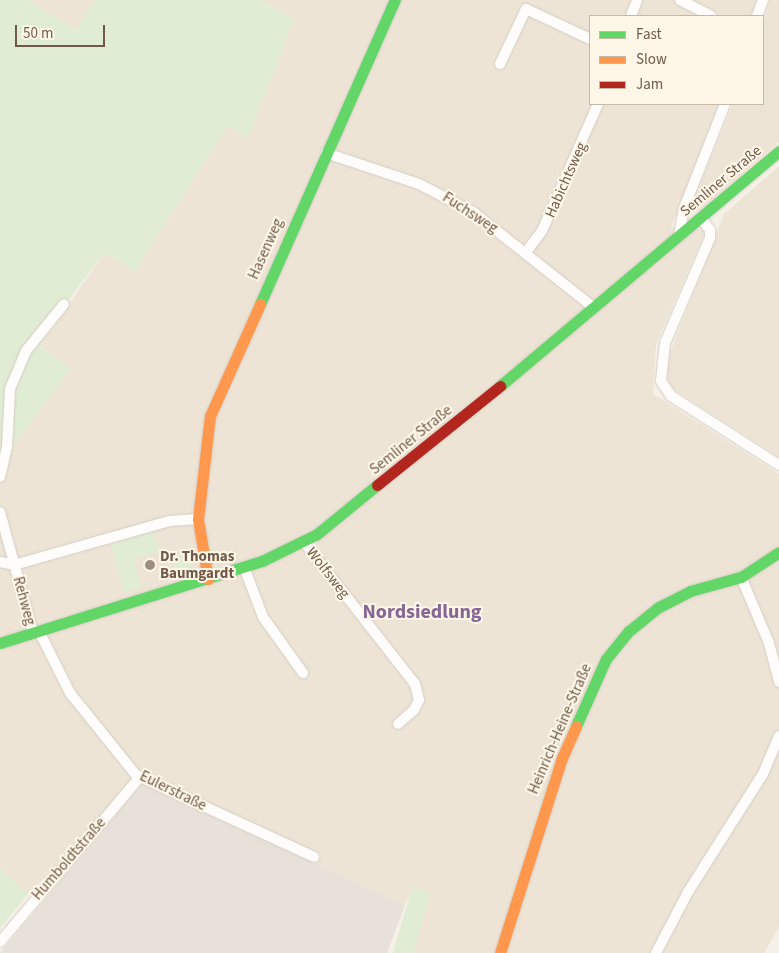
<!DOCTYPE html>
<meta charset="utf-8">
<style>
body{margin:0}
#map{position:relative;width:779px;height:953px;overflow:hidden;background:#f5f1e8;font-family:"Source Sans 3",sans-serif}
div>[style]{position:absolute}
.residential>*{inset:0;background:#eee4d5}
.industrial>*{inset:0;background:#e7e1d9}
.green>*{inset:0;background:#e0ecd3;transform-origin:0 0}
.roads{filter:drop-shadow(0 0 1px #d4cdc5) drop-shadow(0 0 1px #d4cdc5)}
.street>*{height:10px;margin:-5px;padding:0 5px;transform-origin:5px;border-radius:5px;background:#fefdfc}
.fast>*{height:11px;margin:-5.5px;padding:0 5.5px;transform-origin:5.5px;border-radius:5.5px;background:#63d668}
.slow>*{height:11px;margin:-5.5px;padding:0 5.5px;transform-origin:5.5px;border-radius:5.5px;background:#ff974d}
.jam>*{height:11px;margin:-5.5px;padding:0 5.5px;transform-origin:5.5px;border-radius:5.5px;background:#b3261e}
.dots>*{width:14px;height:14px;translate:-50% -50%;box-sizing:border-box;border:2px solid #fef7e8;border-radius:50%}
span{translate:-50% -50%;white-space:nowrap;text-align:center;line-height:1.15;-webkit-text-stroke:4px #fef7e8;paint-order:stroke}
.street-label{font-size:15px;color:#715a4a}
.poi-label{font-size:15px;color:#715a4a;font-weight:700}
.left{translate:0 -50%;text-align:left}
.district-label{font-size:20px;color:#876595;font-weight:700}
.legend{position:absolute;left:589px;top:15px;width:175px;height:90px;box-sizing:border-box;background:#fef7e8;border:1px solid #c6b8a9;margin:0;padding:6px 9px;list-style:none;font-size:15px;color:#715a4a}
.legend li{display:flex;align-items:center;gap:10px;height:25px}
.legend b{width:25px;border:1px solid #c6b8a9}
.scale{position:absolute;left:15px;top:25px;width:90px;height:22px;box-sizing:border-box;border:2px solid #715a4a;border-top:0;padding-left:6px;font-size:15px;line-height:18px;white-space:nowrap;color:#715a4a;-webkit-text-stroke:4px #fef7e8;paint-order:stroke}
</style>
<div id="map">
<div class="residential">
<i style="clip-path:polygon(28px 0,95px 0,76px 30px)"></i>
<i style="clip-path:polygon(260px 0,756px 0,751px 16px,590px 16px,590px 104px,722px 104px,671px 227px,706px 230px,656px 344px,653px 394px,779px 474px,779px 927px,764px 953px,407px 953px,430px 892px,412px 888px,405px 905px,145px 786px,139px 787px,28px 894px,0 869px,0 464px,71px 368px,40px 346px,104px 253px,135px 271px,227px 126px,247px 138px,294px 19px)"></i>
<i style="clip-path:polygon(770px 0,779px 0,779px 142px,697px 212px,691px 205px,733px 104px,763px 104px,763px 23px)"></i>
<i style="clip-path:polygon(779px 166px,779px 457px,670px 387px,667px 378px,667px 361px,724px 214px)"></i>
</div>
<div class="industrial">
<i style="clip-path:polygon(145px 786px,405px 905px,387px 953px,0 953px,139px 787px)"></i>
</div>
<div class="green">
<i style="clip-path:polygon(0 0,28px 0,76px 30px,95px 0,260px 0,294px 19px,248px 138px,227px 126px,135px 271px,104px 253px,73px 294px,40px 346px,71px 368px,0 464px)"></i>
<i style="clip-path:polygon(153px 530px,159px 551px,134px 559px,142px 587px,124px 592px,110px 542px)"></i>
<i style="clip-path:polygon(190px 553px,192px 571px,175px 577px,174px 561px)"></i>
<i style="clip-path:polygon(0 869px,28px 894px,0 928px)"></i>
<i style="left:412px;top:887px;width:19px;height:71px;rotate:16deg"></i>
</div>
<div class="roads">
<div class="street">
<i style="left:680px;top:0;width:35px;rotate:27deg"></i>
<i style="left:631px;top:16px;width:17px;rotate:-69deg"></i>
<i style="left:757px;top:16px;width:17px;rotate:-69deg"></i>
<i style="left:500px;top:64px;width:61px;rotate:-64.7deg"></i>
<i style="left:526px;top:9px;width:71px;rotate:25.1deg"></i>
<i style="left:326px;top:153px;width:98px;rotate:18.4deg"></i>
<i style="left:419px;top:184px;width:61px;rotate:27.4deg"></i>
<i style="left:473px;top:212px;width:154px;rotate:38.4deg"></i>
<i style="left:701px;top:218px;width:15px;rotate:53deg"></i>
<i style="left:710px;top:230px;width:8px;rotate:90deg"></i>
<i style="left:710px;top:238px;width:114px;rotate:113.2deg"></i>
<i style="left:665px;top:343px;width:38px;rotate:96deg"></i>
<i style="left:661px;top:381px;width:18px;rotate:56deg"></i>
<i style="left:671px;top:396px;width:128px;rotate:32.6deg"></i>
<i style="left:679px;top:236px;width:28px;rotate:-80deg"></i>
<i style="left:684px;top:208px;width:112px;rotate:-68.5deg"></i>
<i style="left:526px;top:252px;width:26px;rotate:-53deg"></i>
<i style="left:542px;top:231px;width:139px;rotate:-66.2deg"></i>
<i style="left:0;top:477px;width:31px;rotate:-77deg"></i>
<i style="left:7px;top:447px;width:58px;rotate:-87deg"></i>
<i style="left:10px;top:389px;width:41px;rotate:-67.2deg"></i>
<i style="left:26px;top:351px;width:60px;rotate:-51deg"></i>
<i style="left:0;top:512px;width:125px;rotate:74.7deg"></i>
<i style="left:304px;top:542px;width:180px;rotate:52deg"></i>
<i style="left:415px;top:684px;width:16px;rotate:76deg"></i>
<i style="left:419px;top:700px;width:11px;rotate:117deg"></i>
<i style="left:414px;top:710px;width:21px;rotate:139deg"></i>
<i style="left:0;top:562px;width:14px;rotate:12deg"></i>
<i style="left:14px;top:565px;width:162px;rotate:-15.8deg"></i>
<i style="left:170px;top:521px;width:28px;rotate:-4deg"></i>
<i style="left:244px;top:567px;width:53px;rotate:69.2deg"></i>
<i style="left:263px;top:617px;width:69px;rotate:54.5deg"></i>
<i style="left:741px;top:577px;width:72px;rotate:67deg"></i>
<i style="left:769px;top:643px;width:40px;rotate:75.6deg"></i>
<i style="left:39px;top:631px;width:69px;rotate:63.4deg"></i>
<i style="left:70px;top:693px;width:105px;rotate:51.2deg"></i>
<i style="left:136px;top:775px;width:196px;rotate:24.7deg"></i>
<i style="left:0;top:942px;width:216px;rotate:-49.7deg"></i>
<i style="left:656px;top:953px;width:69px;rotate:-62.3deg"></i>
<i style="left:688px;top:892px;width:140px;rotate:-57.6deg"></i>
<i style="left:763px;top:774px;width:41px;rotate:-67.2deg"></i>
</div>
<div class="fast">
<i style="left:260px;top:304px;width:333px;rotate:-66.1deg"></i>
<i style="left:500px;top:386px;width:365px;rotate:-40.1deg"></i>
<i style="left:0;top:643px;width:275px;rotate:-17.4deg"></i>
<i style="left:262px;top:561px;width:61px;rotate:-26.1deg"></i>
<i style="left:317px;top:534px;width:77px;rotate:-39.2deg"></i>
<i style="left:576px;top:726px;width:73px;rotate:-65.9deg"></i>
<i style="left:606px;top:659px;width:36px;rotate:-51deg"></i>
<i style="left:629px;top:631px;width:38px;rotate:-39deg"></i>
<i style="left:659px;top:607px;width:35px;rotate:-27deg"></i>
<i style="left:690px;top:591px;width:53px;rotate:-15.4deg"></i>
<i style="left:741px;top:577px;width:45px;rotate:-33.3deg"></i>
</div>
<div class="slow">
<i style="left:208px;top:579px;width:61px;rotate:-99.5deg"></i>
<i style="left:198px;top:519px;width:104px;rotate:-83.4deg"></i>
<i style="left:210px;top:416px;width:123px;rotate:-65.9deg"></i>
<i style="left:500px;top:953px;width:205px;rotate:-72.4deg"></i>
<i style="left:562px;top:758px;width:35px;rotate:-66deg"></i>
</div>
<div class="jam">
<i style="left:377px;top:485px;width:158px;rotate:-38.8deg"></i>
</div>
</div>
<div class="dots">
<i style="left:150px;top:565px;background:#9f8f81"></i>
</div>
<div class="street-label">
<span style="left:566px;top:180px;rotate:-66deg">Habichtsweg</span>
<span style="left:721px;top:181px;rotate:-40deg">Semliner Straße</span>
<span style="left:470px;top:213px;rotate:33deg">Fuchsweg</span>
<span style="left:266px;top:249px;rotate:-66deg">Hasenweg</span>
<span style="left:411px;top:440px;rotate:-39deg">Semliner Straße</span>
<span style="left:328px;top:573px;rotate:52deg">Wolfsweg</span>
<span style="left:24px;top:601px;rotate:75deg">Rehweg</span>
<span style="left:560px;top:729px;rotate:-67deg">Heinrich-Heine-Straße</span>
<span style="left:173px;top:791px;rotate:26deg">Eulerstraße</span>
<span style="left:69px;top:859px;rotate:-49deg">Humboldtstraße</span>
</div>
<div class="poi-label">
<span class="left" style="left:160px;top:565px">Dr. Thomas<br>Baumgardt</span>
</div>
<div class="district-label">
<span style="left:422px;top:612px">Nordsiedlung</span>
</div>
<ul class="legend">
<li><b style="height:6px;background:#63d668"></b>Fast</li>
<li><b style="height:6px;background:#ff974d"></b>Slow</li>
<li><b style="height:6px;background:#b3261e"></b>Jam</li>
</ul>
<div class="scale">50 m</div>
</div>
